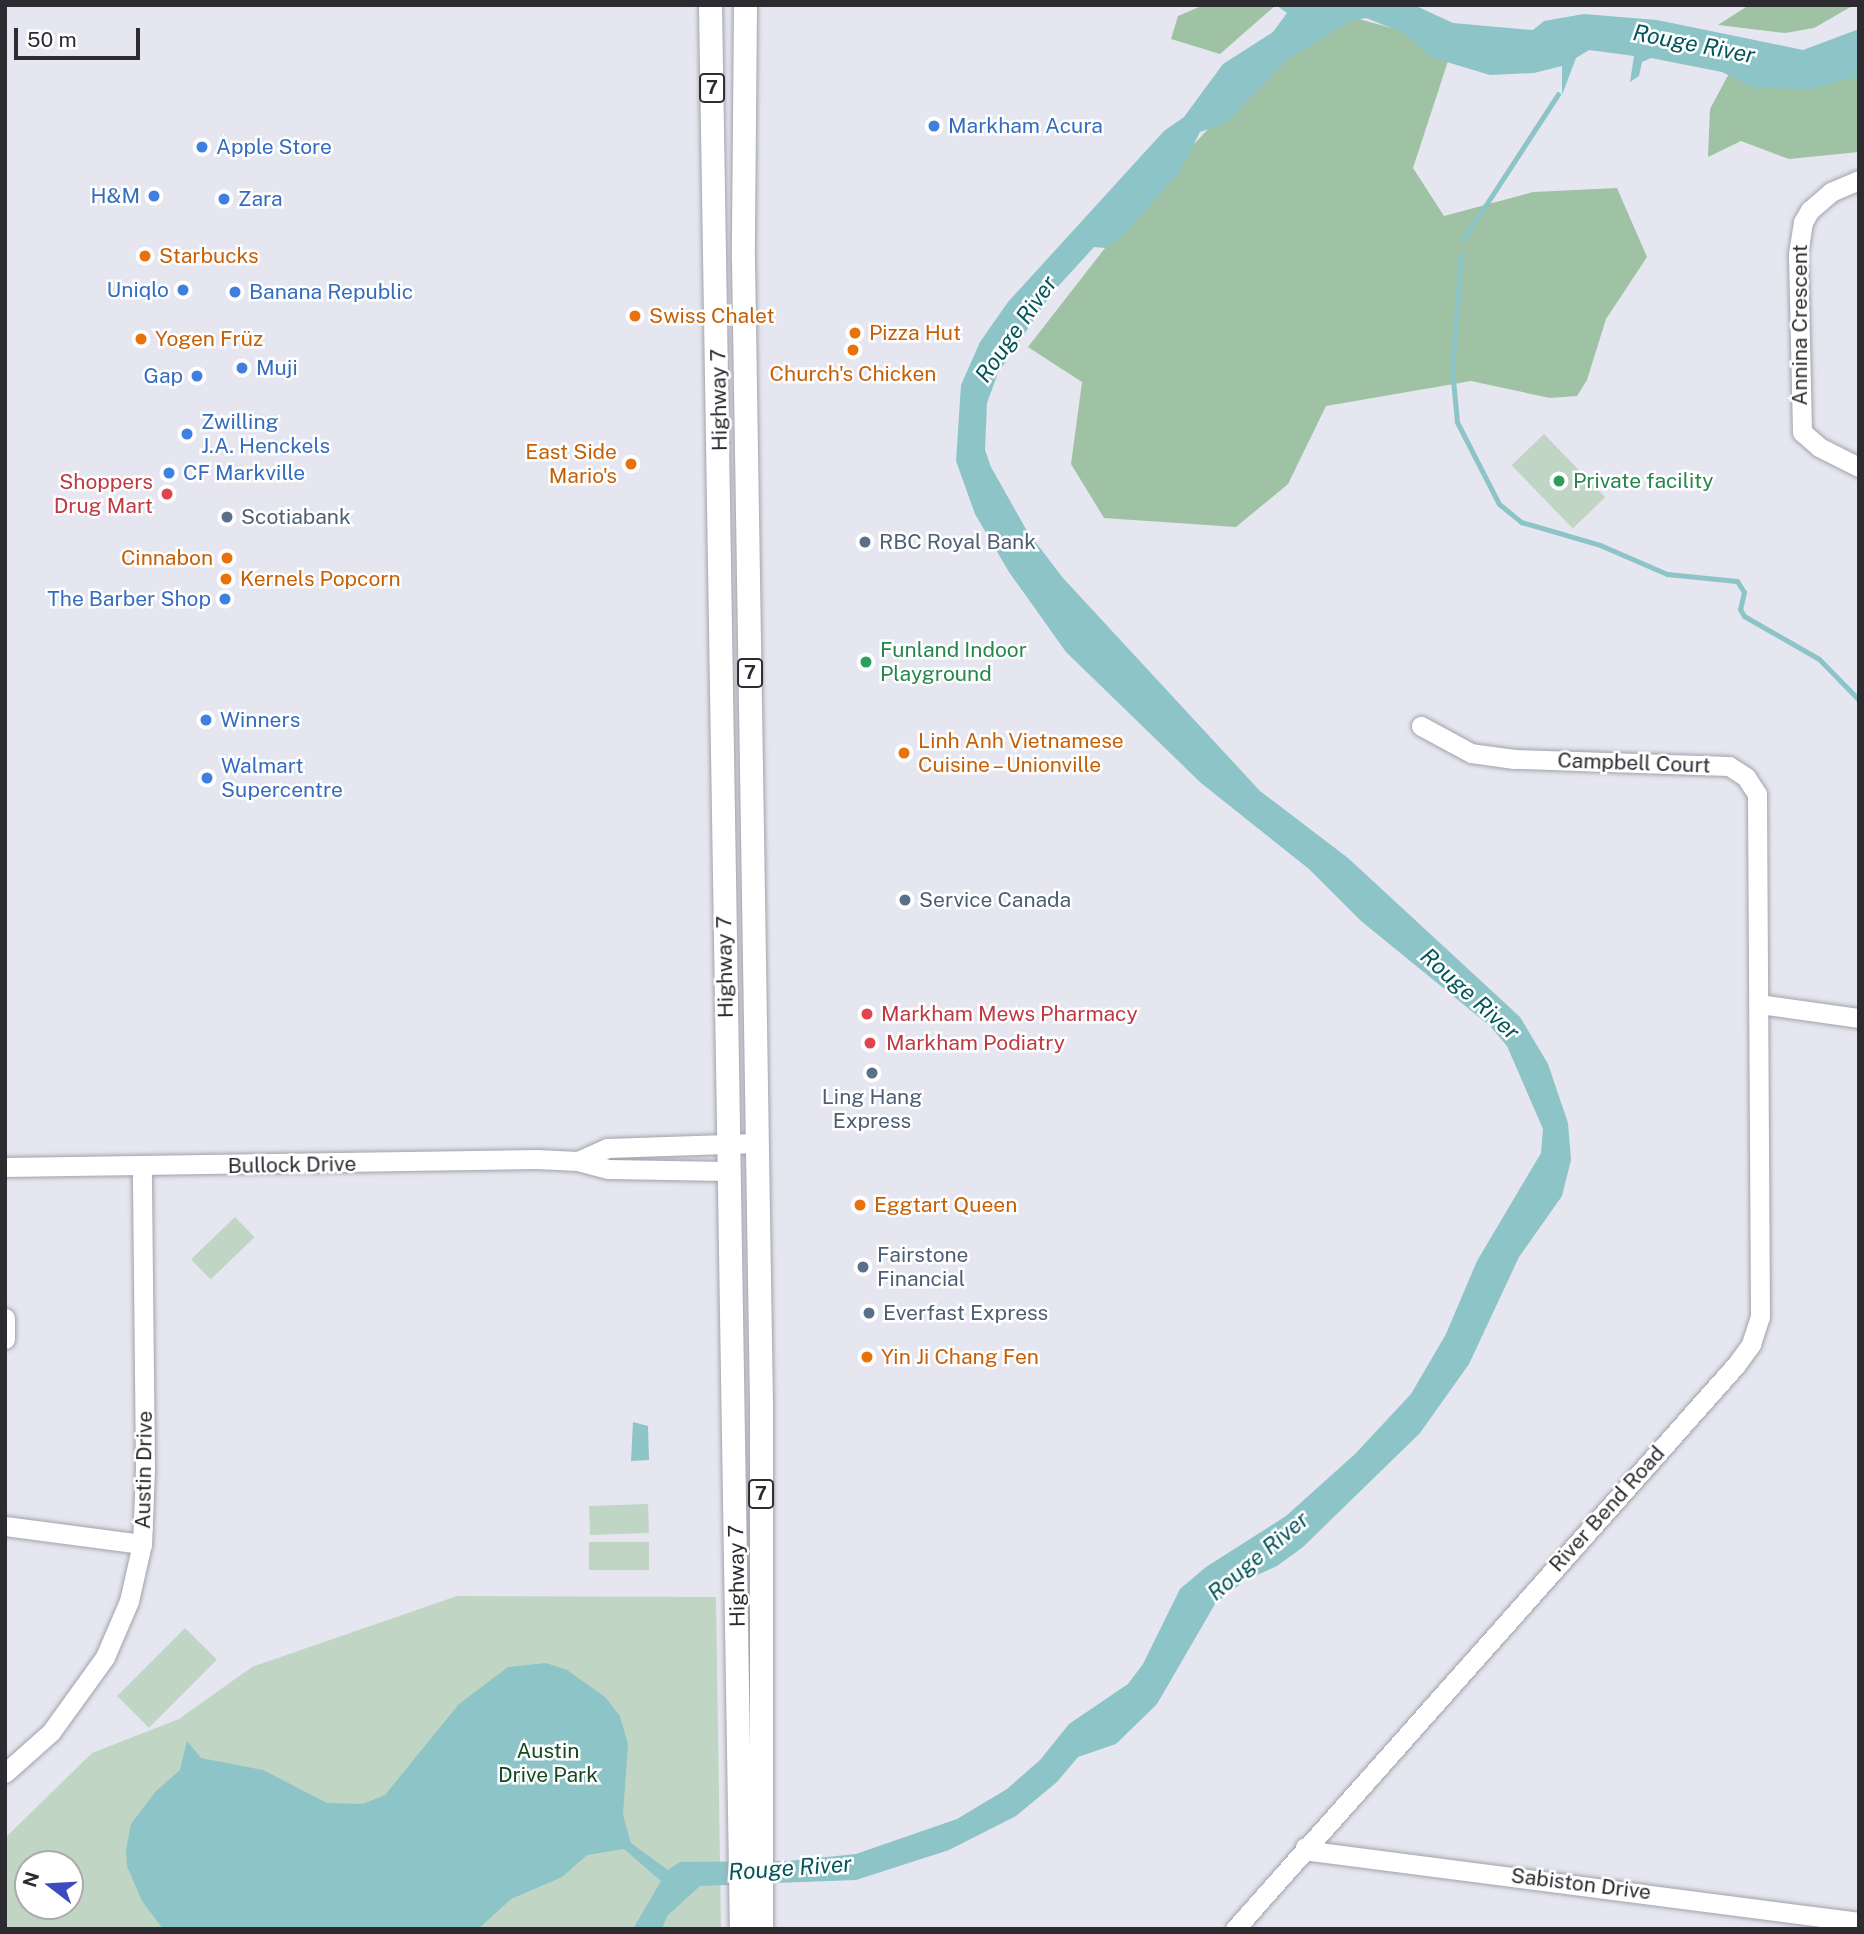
<!DOCTYPE html>
<meta charset="utf-8">
<style>
body{margin:0}
#map{position:relative;width:1864px;height:1934px;overflow:hidden;background:#e5e6f0;font-family:"Public Sans",sans-serif}
div>[style]{position:absolute}
.green>*{inset:0;background:#c0d5c3;transform-origin:0 0}
.forest>*{inset:0;background:#9fc2a4}
.water>*{inset:0;background:#8dc4c7}
.stream>*{height:5px;margin:-2.5px;padding:0 2.5px;transform-origin:2.5px;border-radius:2.5px;background:#8dc4c7}
.roads{filter:drop-shadow(0 0 2px #a1a2ab) drop-shadow(0 0 2px #a1a2ab)}
.minor>*{height:19px;margin:-9.5px;padding:0 9.5px;transform-origin:9.5px;border-radius:9.5px;background:#fff}
.major>*{height:23px;margin:-11.5px;padding:0 11.5px;transform-origin:11.5px;border-radius:11.5px;background:#fff}
.dots>*{width:19px;height:19px;translate:-50% -50%;box-sizing:border-box;border:4px solid #fff;border-radius:50%}
span{translate:-50% -50%;white-space:nowrap;text-align:center;line-height:1.15;-webkit-text-stroke:5px #fff;paint-order:stroke}
.shield-label span{padding:2px 5px;background:#fff;border:2px solid;border-radius:5px;-webkit-text-stroke-width:0}
.shield-label{font-size:19px;color:#2c2c30;font-weight:700}
.shop-label{font-size:21px;color:#366cbe}
.left{translate:0 -50%;text-align:left}
.right{translate:-100% -50%;text-align:right}
.food-label{font-size:21px;color:#c56008}
.street-label{font-size:21px;color:#2c2c30}
.leisure-label{font-size:21px;color:#27864d}
.health-label{font-size:21px;color:#be3a42}
.service-label{font-size:21px;color:#4e5e75}
.park-label{font-size:21px;color:#144a23}
.water-label{font-size:23px;color:#04565b;font-style:italic}
.frame{position:absolute;inset:0;border:7px solid #2c2c30;pointer-events:none}
.north{position:absolute;left:14px;top:1850px;width:70px;height:70px;box-sizing:border-box;background:#fff;border:2px solid #ababac;border-radius:50%;rotate:287deg;font-size:19px;font-weight:700;line-height:28px;text-align:center;color:#2c2c30}
.north::after{content:'';display:block;margin:auto;width:24px;height:32px;background:#3c4bbe;clip-path:polygon(50% 0,100% 100%,50% 72%,0 100%)}
.scale{position:absolute;left:14px;top:28px;width:126px;height:32px;box-sizing:border-box;border:4px solid #2c2c30;border-top:0;padding-left:9px;font-size:21px;line-height:24px;white-space:nowrap;color:#2c2c30;-webkit-text-stroke:5px #fff;paint-order:stroke}
</style>
<div id="map">
<div class="green">
<i style="left:1544px;top:434px;width:88px;height:45px;rotate:46deg"></i>
<i style="left:235px;top:1217px;width:28px;height:61px;rotate:46deg"></i>
<i style="left:648px;top:1504px;width:29px;height:59px;rotate:88deg"></i>
<i style="left:649px;top:1542px;width:28px;height:60px;rotate:90deg"></i>
<i style="clip-path:polygon(evenodd,457px 1596px,716px 1597px,721px 1929px,5px 1929px,5px 1838px,92px 1753px,179px 1719px,252px 1667px,457px 1596px,28px 1864px,70px 1864px,70px 1906px,28px 1906px,28px 1864px)"></i>
<i style="left:185px;top:1628px;width:45px;height:96px;rotate:45deg"></i>
</div>
<div class="forest">
<i style="clip-path:polygon(1204px 5px,1276px 5px,1220px 54px,1171px 39px,1178px 16px)"></i>
<i style="clip-path:polygon(1749px 5px,1854px 5px,1814px 28px,1785px 33px,1718px 25px)"></i>
<i style="clip-path:polygon(1337px 13px,1399px 30px,1450px 55px,1413px 168px,1444px 216px,1533px 192px,1617px 188px,1647px 257px,1606px 319px,1587px 380px,1577px 396px,1550px 398px,1471px 381px,1326px 406px,1288px 484px,1236px 527px,1104px 518px,1071px 464px,1082px 382px,1028px 347px,1147px 194px,1211px 126px)"></i>
<i style="clip-path:polygon(1859px 55px,1859px 152px,1789px 159px,1741px 141px,1708px 157px,1710px 109px,1732px 68px)"></i>
</div>
<div class="water">
<i style="clip-path:polygon(1276px 5px,1414px 5px,1453px 23px,1533px 30px,1544px 21px,1584px 14px,1657px 20px,1803px 50px,1859px 29px,1859px 76px,1813px 89px,1754px 88px,1722px 72px,1651px 58px,1642px 62px,1639px 76px,1630px 82px,1634px 56px,1589px 50px,1576px 58px,1562px 95px,1562px 66px,1534px 73px,1490px 75px,1430px 57px,1404px 33px,1366px 18px,1351px 21px,1288px 59px,1226px 123px,1200px 132px,1181px 170px,1119px 240px,1105px 248px,1094px 247px,1052px 293px,998px 373px,987px 403px,985px 450px,991px 467px,1027px 531px,1063px 578px,1260px 791px,1348px 858px,1520px 1017px,1548px 1064px,1568px 1123px,1571px 1160px,1562px 1196px,1519px 1257px,1469px 1364px,1420px 1433px,1303px 1547px,1277px 1566px,1244px 1581px,1215px 1604px,1157px 1704px,1116px 1744px,1078px 1757px,1057px 1782px,1016px 1816px,949px 1850px,856px 1880px,700px 1886px,667px 1916px,662px 1929px,633px 1929px,661px 1881px,624px 1849px,587px 1855px,562px 1877px,511px 1899px,478px 1929px,163px 1929px,142px 1901px,127px 1866px,126px 1850px,131px 1824px,156px 1791px,180px 1770px,187px 1741px,201px 1758px,263px 1770px,327px 1803px,363px 1804px,385px 1795px,459px 1704px,508px 1667px,546px 1663px,567px 1670px,605px 1697px,620px 1716px,628px 1744px,623px 1815px,631px 1843px,668px 1870px,680px 1862px,788px 1861px,856px 1854px,957px 1819px,1007px 1789px,1040px 1760px,1069px 1724px,1128px 1684px,1143px 1664px,1180px 1589px,1206px 1567px,1286px 1516px,1355px 1454px,1411px 1394px,1446px 1334px,1477px 1261px,1541px 1153px,1543px 1129px,1507px 1046px,1490px 1026px,1361px 921px,1309px 869px,1201px 783px,1066px 652px,1009px 572px,975px 514px,956px 461px,961px 385px,980px 342px,1008px 302px,1164px 131px,1184px 117px,1223px 64px,1273px 32px,1287px 13px)"></i>
<i style="clip-path:polygon(633px 1422px,648px 1426px,649px 1460px,631px 1461px)"></i>
</div>
<div class="stream">
<i style="left:1463px;top:240px;width:174px;rotate:-56.9deg"></i>
<i style="left:1461px;top:255px;width:114px;rotate:94.5deg"></i>
<i style="left:1452px;top:369px;width:53px;rotate:84.6deg"></i>
<i style="left:1457px;top:422px;width:92px;rotate:62.9deg"></i>
<i style="left:1499px;top:504px;width:28px;rotate:39deg"></i>
<i style="left:1521px;top:522px;width:82px;rotate:16.2deg"></i>
<i style="left:1600px;top:545px;width:73px;rotate:23.4deg"></i>
<i style="left:1667px;top:574px;width:70px;rotate:5.7deg"></i>
<i style="left:1737px;top:581px;width:13px;rotate:58deg"></i>
<i style="left:1744px;top:592px;width:17px;rotate:103deg"></i>
<i style="left:1740px;top:609px;width:8px;rotate:60deg"></i>
<i style="left:1744px;top:616px;width:86px;rotate:29.8deg"></i>
<i style="left:1819px;top:659px;width:57px;rotate:45.7deg"></i>
</div>
<div class="roads">
<div class="minor">
<i style="left:1859px;top:180px;width:30px;rotate:157deg"></i>
<i style="left:1831px;top:192px;width:28px;rotate:139deg"></i>
<i style="left:1810px;top:210px;width:14px;rotate:120deg"></i>
<i style="left:1803px;top:222px;width:33px;rotate:99deg"></i>
<i style="left:1798px;top:255px;width:177px;rotate:88.7deg"></i>
<i style="left:1802px;top:432px;width:23px;rotate:41deg"></i>
<i style="left:1819px;top:447px;width:45px;rotate:26.6deg"></i>
<i style="left:1759px;top:1004px;width:101px;rotate:8deg"></i>
<i style="left:578px;top:1161px;width:32px;rotate:-24deg"></i>
<i style="left:607px;top:1148px;width:149px;rotate:-1.9deg"></i>
<i style="left:5px;top:1167px;width:531px;rotate:-0.86deg"></i>
<i style="left:536px;top:1159px;width:42px;rotate:2.7deg"></i>
<i style="left:578px;top:1161px;width:31px;rotate:15deg"></i>
<i style="left:608px;top:1169px;width:119px;rotate:1deg"></i>
<i style="left:5px;top:1318px;width:21px;rotate:90deg"></i>
<i style="left:5px;top:1526px;width:138px;rotate:7.5deg"></i>
<i style="left:5px;top:1773px;width:62px;rotate:-41.7deg"></i>
<i style="left:51px;top:1732px;width:92px;rotate:-54.2deg"></i>
<i style="left:105px;top:1657px;width:61px;rotate:-66.8deg"></i>
<i style="left:129px;top:1601px;width:58px;rotate:-77.2deg"></i>
<i style="left:142px;top:1544px;width:75px;rotate:-87.7deg"></i>
<i style="left:145px;top:1469px;width:304px;rotate:-90.6deg"></i>
<i style="left:1305px;top:1847px;width:7px;rotate:34deg"></i>
<i style="left:1311px;top:1851px;width:553px;rotate:7.38deg"></i>
<i style="left:1235px;top:1929px;width:754px;rotate:-48.39deg"></i>
<i style="left:1736px;top:1365px;width:26px;rotate:-54deg"></i>
<i style="left:1751px;top:1344px;width:28px;rotate:-72deg"></i>
<i style="left:1760px;top:1317px;width:523px;rotate:-90.33deg"></i>
<i style="left:1757px;top:794px;width:20px;rotate:-123deg"></i>
<i style="left:1746px;top:777px;width:20px;rotate:-147deg"></i>
<i style="left:1729px;top:766px;width:215px;rotate:-178.1deg"></i>
<i style="left:1514px;top:759px;width:43px;rotate:-172.1deg"></i>
<i style="left:1471px;top:753px;width:57px;rotate:-151.6deg"></i>
</div>
<div class="major">
<i style="left:710px;top:5px;width:1924px;rotate:89.08deg"></i>
<i style="left:745px;top:5px;width:254px;rotate:90.5deg"></i>
<i style="left:743px;top:259px;width:1147px;rotate:89.1deg"></i>
<i style="left:761px;top:1406px;width:523px;rotate:90deg"></i>
</div>
</div>
<div class="dots">
<i style="left:934px;top:126px;background:#3f7fe0"></i>
<i style="left:202px;top:147px;background:#3f7fe0"></i>
<i style="left:154px;top:196px;background:#3f7fe0"></i>
<i style="left:224px;top:199px;background:#3f7fe0"></i>
<i style="left:145px;top:256px;background:#e8710a"></i>
<i style="left:183px;top:290px;background:#3f7fe0"></i>
<i style="left:235px;top:292px;background:#3f7fe0"></i>
<i style="left:635px;top:316px;background:#e8710a"></i>
<i style="left:855px;top:333px;background:#e8710a"></i>
<i style="left:141px;top:339px;background:#e8710a"></i>
<i style="left:853px;top:350px;background:#e8710a"></i>
<i style="left:242px;top:368px;background:#3f7fe0"></i>
<i style="left:197px;top:376px;background:#3f7fe0"></i>
<i style="left:187px;top:434px;background:#3f7fe0"></i>
<i style="left:631px;top:464px;background:#e8710a"></i>
<i style="left:169px;top:473px;background:#3f7fe0"></i>
<i style="left:1559px;top:481px;background:#2e9e5b"></i>
<i style="left:167px;top:494px;background:#e0444e"></i>
<i style="left:227px;top:517px;background:#5c6f8a"></i>
<i style="left:865px;top:542px;background:#5c6f8a"></i>
<i style="left:227px;top:558px;background:#e8710a"></i>
<i style="left:226px;top:579px;background:#e8710a"></i>
<i style="left:225px;top:599px;background:#3f7fe0"></i>
<i style="left:866px;top:662px;background:#2e9e5b"></i>
<i style="left:206px;top:720px;background:#3f7fe0"></i>
<i style="left:904px;top:753px;background:#e8710a"></i>
<i style="left:207px;top:778px;background:#3f7fe0"></i>
<i style="left:905px;top:900px;background:#5c6f8a"></i>
<i style="left:867px;top:1014px;background:#e0444e"></i>
<i style="left:870px;top:1043px;background:#e0444e"></i>
<i style="left:872px;top:1073px;background:#5c6f8a"></i>
<i style="left:860px;top:1205px;background:#e8710a"></i>
<i style="left:863px;top:1267px;background:#5c6f8a"></i>
<i style="left:869px;top:1313px;background:#5c6f8a"></i>
<i style="left:867px;top:1357px;background:#e8710a"></i>
</div>
<div class="shield-label">
<span style="left:712px;top:88px">7</span>
<span style="left:750px;top:673px">7</span>
<span style="left:761px;top:1494px">7</span>
</div>
<div class="shop-label">
<span class="left" style="left:948px;top:126px">Markham Acura</span>
<span class="left" style="left:216px;top:147px">Apple Store</span>
<span class="right" style="left:140px;top:196px">H&amp;M</span>
<span class="left" style="left:238px;top:199px">Zara</span>
<span class="right" style="left:169px;top:290px">Uniqlo</span>
<span class="left" style="left:249px;top:292px">Banana Republic</span>
<span class="left" style="left:256px;top:368px">Muji</span>
<span class="right" style="left:183px;top:376px">Gap</span>
<span class="left" style="left:201px;top:434px">Zwilling<br>J.A. Henckels</span>
<span class="left" style="left:183px;top:473px">CF Markville</span>
<span class="right" style="left:211px;top:599px">The Barber Shop</span>
<span class="left" style="left:220px;top:720px">Winners</span>
<span class="left" style="left:221px;top:778px">Walmart<br>Supercentre</span>
</div>
<div class="food-label">
<span class="left" style="left:159px;top:256px">Starbucks</span>
<span class="left" style="left:649px;top:316px">Swiss Chalet</span>
<span class="left" style="left:869px;top:333px">Pizza Hut</span>
<span class="left" style="left:155px;top:339px">Yogen Früz</span>
<span style="left:853px;top:374px">Church's Chicken</span>
<span class="right" style="left:617px;top:464px">East Side<br>Mario's</span>
<span class="right" style="left:213px;top:558px">Cinnabon</span>
<span class="left" style="left:240px;top:579px">Kernels Popcorn</span>
<span class="left" style="left:918px;top:753px">Linh Anh Vietnamese<br>Cuisine – Unionville</span>
<span class="left" style="left:874px;top:1205px">Eggtart Queen</span>
<span class="left" style="left:881px;top:1357px">Yin Ji Chang Fen</span>
</div>
<div class="street-label">
<span style="left:1800px;top:325px;rotate:-90deg">Annina Crescent</span>
<span style="left:719px;top:400px;rotate:-91deg">Highway 7</span>
<span style="left:1634px;top:763px;rotate:2deg">Campbell Court</span>
<span style="left:725px;top:967px;rotate:-91deg">Highway 7</span>
<span style="left:292px;top:1165px;rotate:-1deg">Bullock Drive</span>
<span style="left:144px;top:1470px;rotate:-89deg">Austin Drive</span>
<span style="left:1607px;top:1509px;rotate:-48deg">River Bend Road</span>
<span style="left:737px;top:1576px;rotate:-91deg">Highway 7</span>
<span style="left:1581px;top:1884px;rotate:7deg">Sabiston Drive</span>
</div>
<div class="leisure-label">
<span class="left" style="left:1573px;top:481px">Private facility</span>
<span class="left" style="left:880px;top:662px">Funland Indoor<br>Playground</span>
</div>
<div class="health-label">
<span class="right" style="left:153px;top:494px">Shoppers<br>Drug Mart</span>
<span class="left" style="left:881px;top:1014px">Markham Mews Pharmacy</span>
<span class="left" style="left:886px;top:1043px">Markham Podiatry</span>
</div>
<div class="service-label">
<span class="left" style="left:241px;top:517px">Scotiabank</span>
<span class="left" style="left:879px;top:542px">RBC Royal Bank</span>
<span class="left" style="left:919px;top:900px">Service Canada</span>
<span style="left:872px;top:1109px">Ling Hang<br>Express</span>
<span class="left" style="left:877px;top:1267px">Fairstone<br>Financial</span>
<span class="left" style="left:883px;top:1313px">Everfast Express</span>
</div>
<div class="park-label">
<span style="left:548px;top:1763px">Austin<br>Drive Park</span>
</div>
<div class="water-label">
<span style="left:1694px;top:44px;rotate:11deg">Rouge River</span>
<span style="left:1016px;top:329px;rotate:-55deg">Rouge River</span>
<span style="left:1470px;top:994px;rotate:42deg">Rouge River</span>
<span style="left:1258px;top:1556px;rotate:-40deg">Rouge River</span>
<span style="left:790px;top:1868px;rotate:-4deg">Rouge River</span>
</div>
<div class="frame"></div>
<div class="north">N</div>
<div class="scale">50 m</div>
</div>
